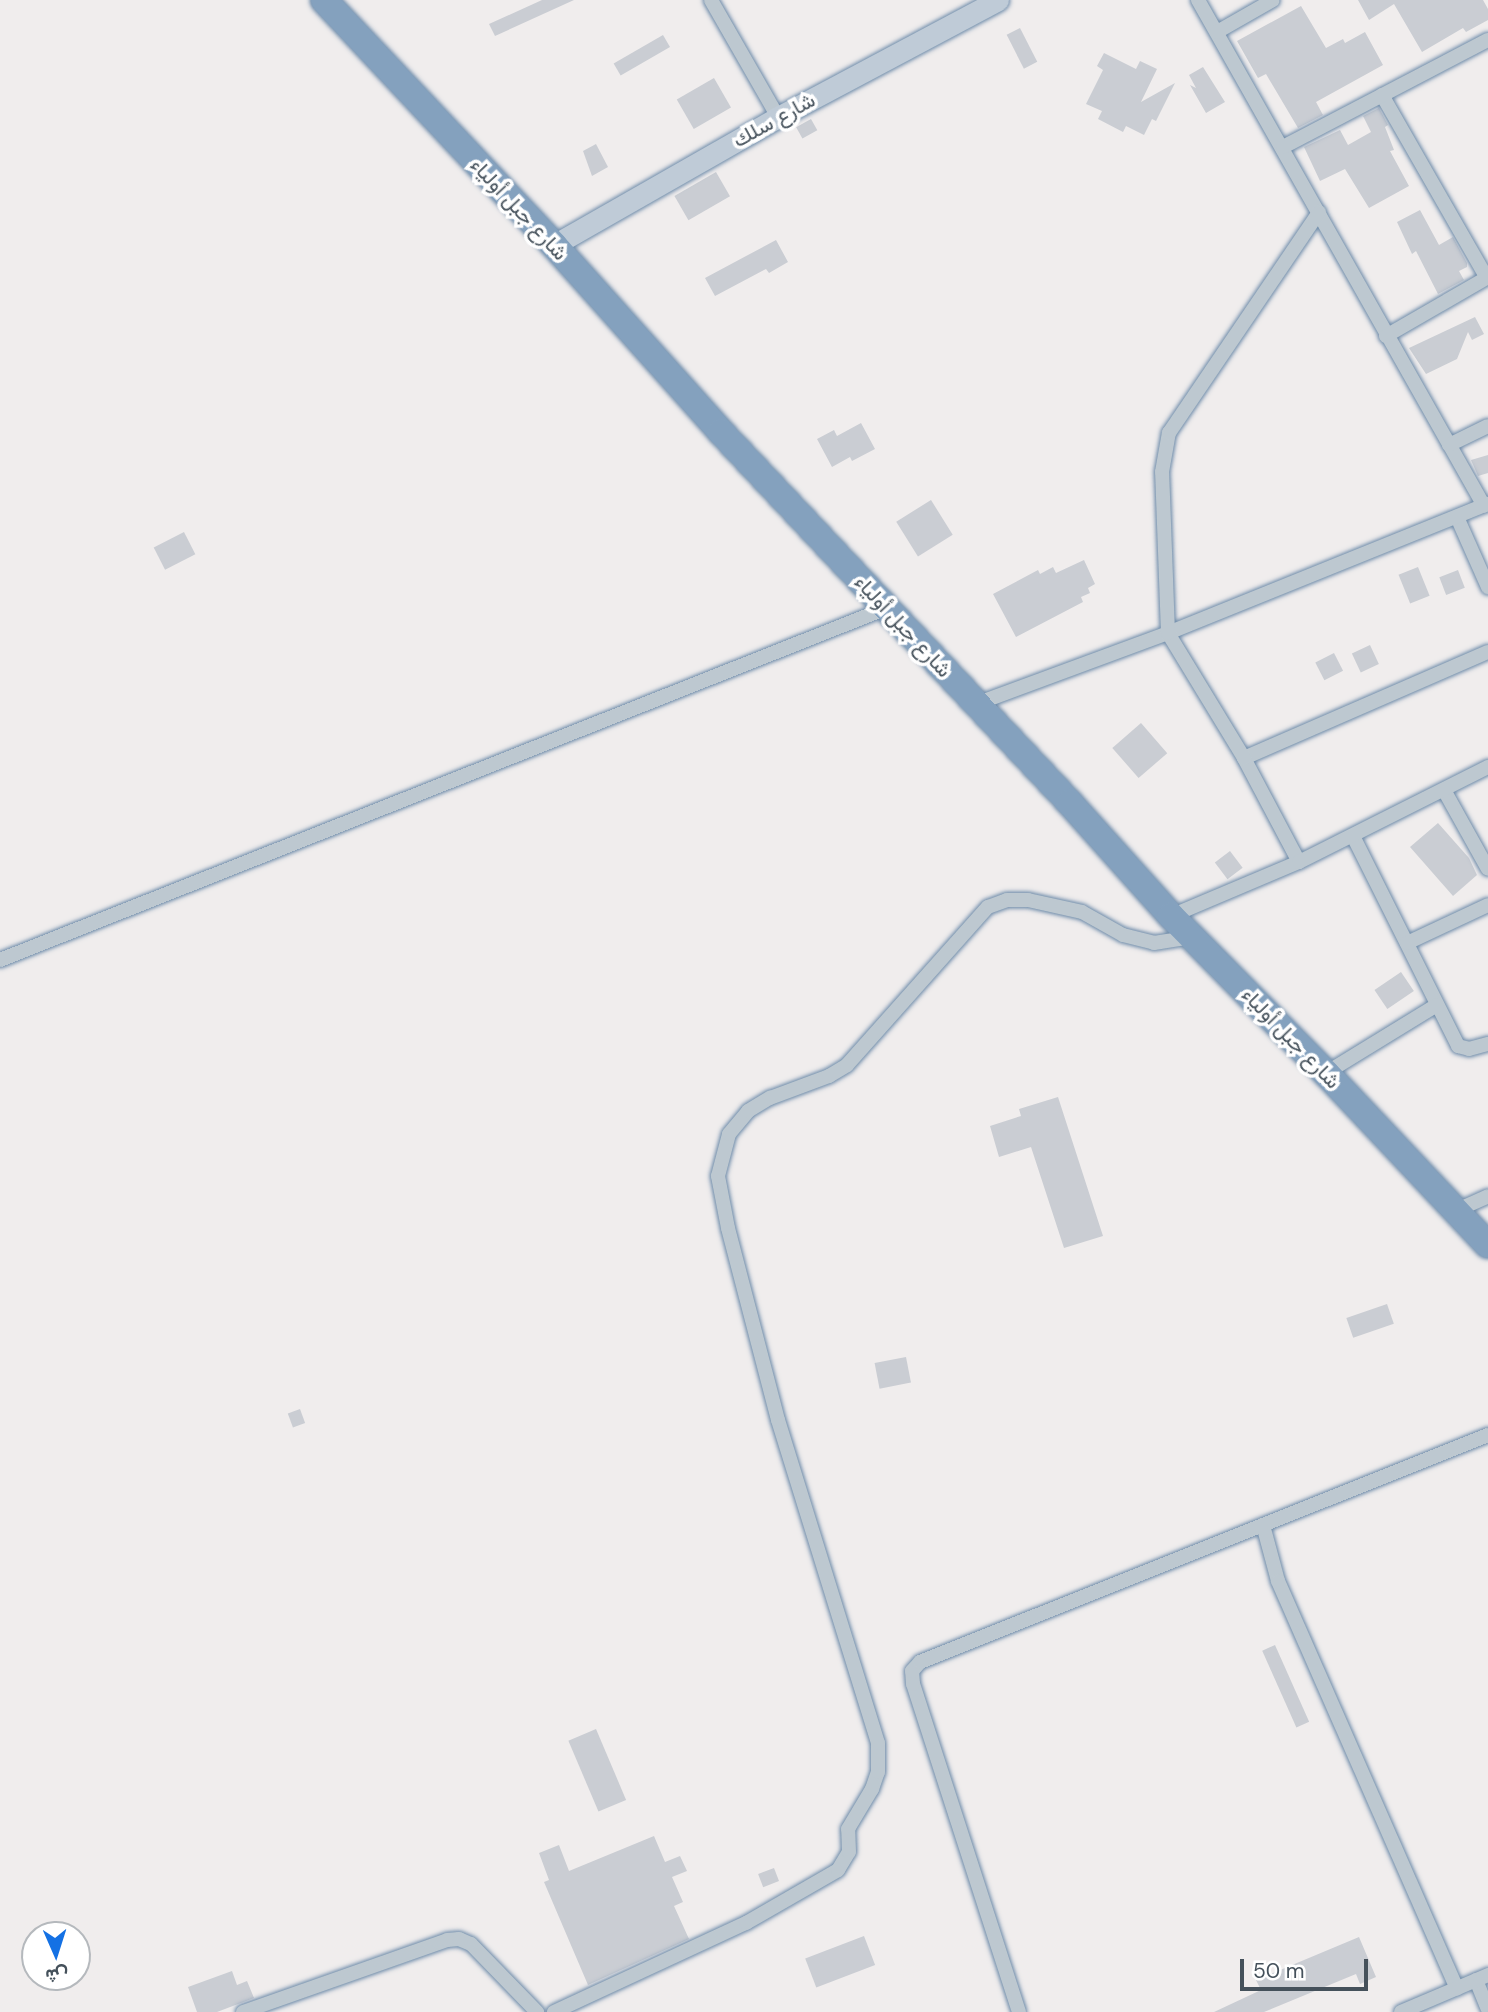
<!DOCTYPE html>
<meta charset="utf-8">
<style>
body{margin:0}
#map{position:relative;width:1488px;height:2012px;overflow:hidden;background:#f0eded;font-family:"DM Sans",Vazirmatn,sans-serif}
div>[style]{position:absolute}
.building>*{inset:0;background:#cacdd3;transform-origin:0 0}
.roads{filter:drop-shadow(0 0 2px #6f8caa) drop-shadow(0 0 2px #6f8caa)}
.street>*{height:14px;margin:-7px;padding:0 7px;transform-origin:7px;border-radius:7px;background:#bdc8d0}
.secondary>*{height:21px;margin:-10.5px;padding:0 10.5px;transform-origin:10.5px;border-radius:10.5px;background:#bfcbd7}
.highway>*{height:26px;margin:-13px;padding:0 13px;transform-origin:13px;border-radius:13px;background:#84a1be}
span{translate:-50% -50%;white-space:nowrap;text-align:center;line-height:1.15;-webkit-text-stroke:7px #fff;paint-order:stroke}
.street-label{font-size:21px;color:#45515b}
.north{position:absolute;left:21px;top:1921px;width:70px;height:70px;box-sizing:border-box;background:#fff;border:2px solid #b5b9bd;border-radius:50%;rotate:177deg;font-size:19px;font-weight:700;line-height:28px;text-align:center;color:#45515b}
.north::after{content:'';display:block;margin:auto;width:24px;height:32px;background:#1471e4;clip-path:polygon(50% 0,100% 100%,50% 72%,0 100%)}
.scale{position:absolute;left:1240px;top:1959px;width:128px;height:32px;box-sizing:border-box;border:4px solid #45515b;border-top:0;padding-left:9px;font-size:21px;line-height:24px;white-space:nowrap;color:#45515b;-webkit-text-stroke:5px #fff;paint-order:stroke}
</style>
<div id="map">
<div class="building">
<i style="clip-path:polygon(542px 0,574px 0,495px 36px,489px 24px)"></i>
<i style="clip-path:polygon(1358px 0,1483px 0,1488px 9px,1488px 20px,1466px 32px,1463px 28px,1422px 52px,1394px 4px,1369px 20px)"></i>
<i style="clip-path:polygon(1301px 6px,1326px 48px,1343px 39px,1345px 43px,1365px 32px,1383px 65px,1316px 102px,1323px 115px,1298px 128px,1266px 74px,1258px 78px,1237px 41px)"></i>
<i style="left:1020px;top:28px;width:38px;height:15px;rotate:63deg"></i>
<i style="left:663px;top:35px;width:14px;height:57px;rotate:60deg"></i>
<i style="clip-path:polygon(1104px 53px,1136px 69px,1140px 61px,1157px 69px,1141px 102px,1175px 83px,1156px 121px,1152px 119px,1144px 135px,1126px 126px,1123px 132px,1098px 119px,1102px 111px,1086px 104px,1103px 70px,1097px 66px)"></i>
<i style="clip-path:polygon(1203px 67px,1225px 102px,1206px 113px,1190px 85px,1196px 88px,1189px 75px)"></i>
<i style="left:714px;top:78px;width:34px;height:43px;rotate:60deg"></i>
<i style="clip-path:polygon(1379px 108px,1388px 125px,1385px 127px,1394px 150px,1390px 151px,1409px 186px,1369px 208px,1345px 169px,1320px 181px,1304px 147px,1340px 130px,1348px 145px,1371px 132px,1363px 116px)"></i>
<i style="left:811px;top:119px;width:13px;height:17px;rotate:61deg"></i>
<i style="clip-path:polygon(596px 144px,608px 167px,592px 176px,583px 151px)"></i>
<i style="left:716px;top:172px;width:28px;height:48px;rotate:60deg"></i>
<i style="clip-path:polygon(1420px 210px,1439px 245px,1453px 237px,1467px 263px,1467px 267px,1459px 271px,1464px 280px,1438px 294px,1416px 251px,1412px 254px,1397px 222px)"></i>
<i style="clip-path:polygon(776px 240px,788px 262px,769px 273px,766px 269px,715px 296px,705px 278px)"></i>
<i style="clip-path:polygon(1475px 317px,1484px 334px,1472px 340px,1468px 332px,1457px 359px,1426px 374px,1409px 348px)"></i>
<i style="clip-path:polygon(861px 423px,875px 449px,852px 461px,850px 457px,832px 467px,817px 439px,834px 430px,837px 436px)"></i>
<i style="clip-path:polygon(1488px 455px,1488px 473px,1478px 476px,1471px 460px)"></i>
<i style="left:931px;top:500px;width:41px;height:41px;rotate:58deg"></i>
<i style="left:184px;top:532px;width:25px;height:34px;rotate:63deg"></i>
<i style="clip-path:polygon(1084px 560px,1095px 584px,1088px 588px,1090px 593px,1081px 597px,1083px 602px,1016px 637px,993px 594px,1038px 570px,1040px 574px,1053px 567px,1056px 573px)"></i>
<i style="left:1418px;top:567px;width:31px;height:21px;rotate:68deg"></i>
<i style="left:1458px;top:570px;width:19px;height:20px;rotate:69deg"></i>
<i style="left:1370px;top:645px;width:21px;height:20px;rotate:65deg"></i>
<i style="left:1334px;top:653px;width:20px;height:21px;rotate:63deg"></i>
<i style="left:1141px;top:723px;width:40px;height:38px;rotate:49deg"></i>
<i style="clip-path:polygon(1438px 823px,1469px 858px,1477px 875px,1453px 896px,1410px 847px)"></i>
<i style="left:1230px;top:851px;width:21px;height:19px;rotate:53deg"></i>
<i style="left:1401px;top:972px;width:23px;height:32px;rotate:56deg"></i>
<i style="clip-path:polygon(1058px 1097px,1103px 1236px,1064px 1248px,1031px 1147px,999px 1157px,990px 1126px,1021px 1116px,1019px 1109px)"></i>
<i style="left:1387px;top:1304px;width:21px;height:43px;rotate:71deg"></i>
<i style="left:906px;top:1357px;width:26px;height:32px;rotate:79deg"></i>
<i style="left:300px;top:1409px;width:15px;height:13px;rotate:70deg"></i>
<i style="left:1275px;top:1645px;width:84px;height:14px;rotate:66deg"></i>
<i style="left:596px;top:1729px;width:77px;height:30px;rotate:67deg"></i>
<i style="clip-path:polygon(654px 1836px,665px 1862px,680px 1856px,687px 1871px,672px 1877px,683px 1902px,674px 1906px,689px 1939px,588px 1985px,544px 1882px,549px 1880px,539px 1853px,559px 1845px,569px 1871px)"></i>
<i style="left:774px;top:1868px;width:14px;height:17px;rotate:69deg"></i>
<i style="left:864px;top:1936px;width:31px;height:63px;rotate:69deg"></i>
<i style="clip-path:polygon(1359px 1937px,1376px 1977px,1360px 1984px,1356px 1974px,1264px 2012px,1214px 2012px,1261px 1990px,1256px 1980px)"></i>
<i style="clip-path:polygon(232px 1971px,237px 1985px,247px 1981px,254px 1998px,217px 2012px,197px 2012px,188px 1987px)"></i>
</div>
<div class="roads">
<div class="street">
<i style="left:711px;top:0;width:135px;rotate:60.2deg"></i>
<i style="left:1198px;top:0;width:581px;rotate:60.52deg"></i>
<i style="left:1217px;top:32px;width:64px;rotate:-29.7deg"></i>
<i style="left:1382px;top:95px;width:211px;rotate:60.2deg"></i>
<i style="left:1283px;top:147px;width:231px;rotate:-27.6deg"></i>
<i style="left:1386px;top:336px;width:118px;rotate:-30deg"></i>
<i style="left:1449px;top:445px;width:43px;rotate:-26deg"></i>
<i style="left:1457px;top:517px;width:77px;rotate:66.1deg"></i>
<i style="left:976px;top:704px;width:205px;rotate:-20.3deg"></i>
<i style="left:1168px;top:633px;width:345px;rotate:-22deg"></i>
<i style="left:1244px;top:758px;width:266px;rotate:-23.5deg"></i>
<i style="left:1444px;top:790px;width:90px;rotate:60.9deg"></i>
<i style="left:1353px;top:836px;width:235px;rotate:63.4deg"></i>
<i style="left:1458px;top:1046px;width:11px;rotate:15deg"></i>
<i style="left:1469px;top:1049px;width:20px;rotate:-15deg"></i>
<i style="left:1299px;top:862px;width:118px;rotate:-117.9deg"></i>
<i style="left:1244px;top:758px;width:146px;rotate:-121.3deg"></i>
<i style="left:1168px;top:633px;width:161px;rotate:-92.1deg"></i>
<i style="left:1162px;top:472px;width:40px;rotate:-80deg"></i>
<i style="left:1169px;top:433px;width:267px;rotate:-55.8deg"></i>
<i style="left:1171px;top:916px;width:139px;rotate:-22.9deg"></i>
<i style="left:1299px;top:862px;width:212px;rotate:-26.7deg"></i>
<i style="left:1407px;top:943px;width:89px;rotate:-25.1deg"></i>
<i style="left:0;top:960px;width:954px;rotate:-21.65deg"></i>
<i style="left:1326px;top:1073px;width:130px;rotate:-31.5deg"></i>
<i style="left:1455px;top:1211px;width:36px;rotate:-24deg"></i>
<i style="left:1263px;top:1525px;width:58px;rotate:75deg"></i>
<i style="left:1278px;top:1581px;width:445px;rotate:66.3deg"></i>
<i style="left:1476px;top:1980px;width:31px;rotate:68deg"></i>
<i style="left:243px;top:2012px;width:216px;rotate:-19.4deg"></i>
<i style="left:447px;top:1940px;width:12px;rotate:-5deg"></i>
<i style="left:459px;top:1939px;width:13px;rotate:23deg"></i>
<i style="left:471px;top:1944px;width:95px;rotate:45.9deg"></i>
<i style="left:554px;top:2012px;width:212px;rotate:-24.9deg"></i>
<i style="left:746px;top:1923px;width:106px;rotate:-29.9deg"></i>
<i style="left:838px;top:1870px;width:21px;rotate:-59deg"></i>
<i style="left:849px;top:1852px;width:23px;rotate:-92deg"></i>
<i style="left:848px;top:1829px;width:47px;rotate:-59deg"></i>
<i style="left:872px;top:1789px;width:18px;rotate:-71deg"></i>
<i style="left:878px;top:1772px;width:29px;rotate:-90deg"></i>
<i style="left:878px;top:1743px;width:338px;rotate:-107.2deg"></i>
<i style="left:778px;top:1420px;width:198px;rotate:-104.6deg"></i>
<i style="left:728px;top:1228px;width:53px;rotate:-100.9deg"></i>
<i style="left:718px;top:1176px;width:43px;rotate:-75.3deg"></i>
<i style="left:729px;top:1134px;width:30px;rotate:-50deg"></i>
<i style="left:748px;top:1111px;width:26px;rotate:-31deg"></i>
<i style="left:770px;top:1098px;width:63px;rotate:-20.4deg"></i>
<i style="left:829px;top:1076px;width:21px;rotate:-31deg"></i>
<i style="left:847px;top:1065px;width:212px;rotate:-48.3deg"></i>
<i style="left:988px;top:907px;width:20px;rotate:-20deg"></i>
<i style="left:1007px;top:900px;width:21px"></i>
<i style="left:1028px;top:900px;width:55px;rotate:12.5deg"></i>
<i style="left:1082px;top:912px;width:47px;rotate:29.3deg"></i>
<i style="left:1123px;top:935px;width:32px;rotate:14deg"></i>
<i style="left:1154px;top:943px;width:38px;rotate:-9deg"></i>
<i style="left:1019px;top:2012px;width:345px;rotate:-107.9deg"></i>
<i style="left:913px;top:1684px;width:13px;rotate:-94deg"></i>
<i style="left:912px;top:1671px;width:12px;rotate:-48deg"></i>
<i style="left:920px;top:1662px;width:612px;rotate:-21.78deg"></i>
<i style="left:1401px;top:2012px;width:95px;rotate:-23deg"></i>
</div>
<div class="secondary">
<i style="left:554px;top:245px;width:258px;rotate:-29.7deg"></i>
<i style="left:778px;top:117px;width:249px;rotate:-28deg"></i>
</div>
<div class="highway">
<i style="left:324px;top:0;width:336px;rotate:46.8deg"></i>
<i style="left:554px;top:245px;width:251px;rotate:48.2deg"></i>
<i style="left:721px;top:432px;width:509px;rotate:46.75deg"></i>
<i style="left:1070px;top:803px;width:152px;rotate:48.2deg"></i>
<i style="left:1171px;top:916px;width:221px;rotate:45.4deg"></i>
<i style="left:1326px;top:1073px;width:236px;rotate:46.7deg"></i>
</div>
</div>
<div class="street-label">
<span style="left:774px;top:120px;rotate:-29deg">شارع سلك</span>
<span style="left:519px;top:209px;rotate:47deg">شارع جبل أولياء</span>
<span style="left:903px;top:626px;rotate:47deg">شارع جبل أولياء</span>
<span style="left:1291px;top:1038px;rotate:46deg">شارع جبل أولياء</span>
</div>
<div class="north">ش</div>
<div class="scale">50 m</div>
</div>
